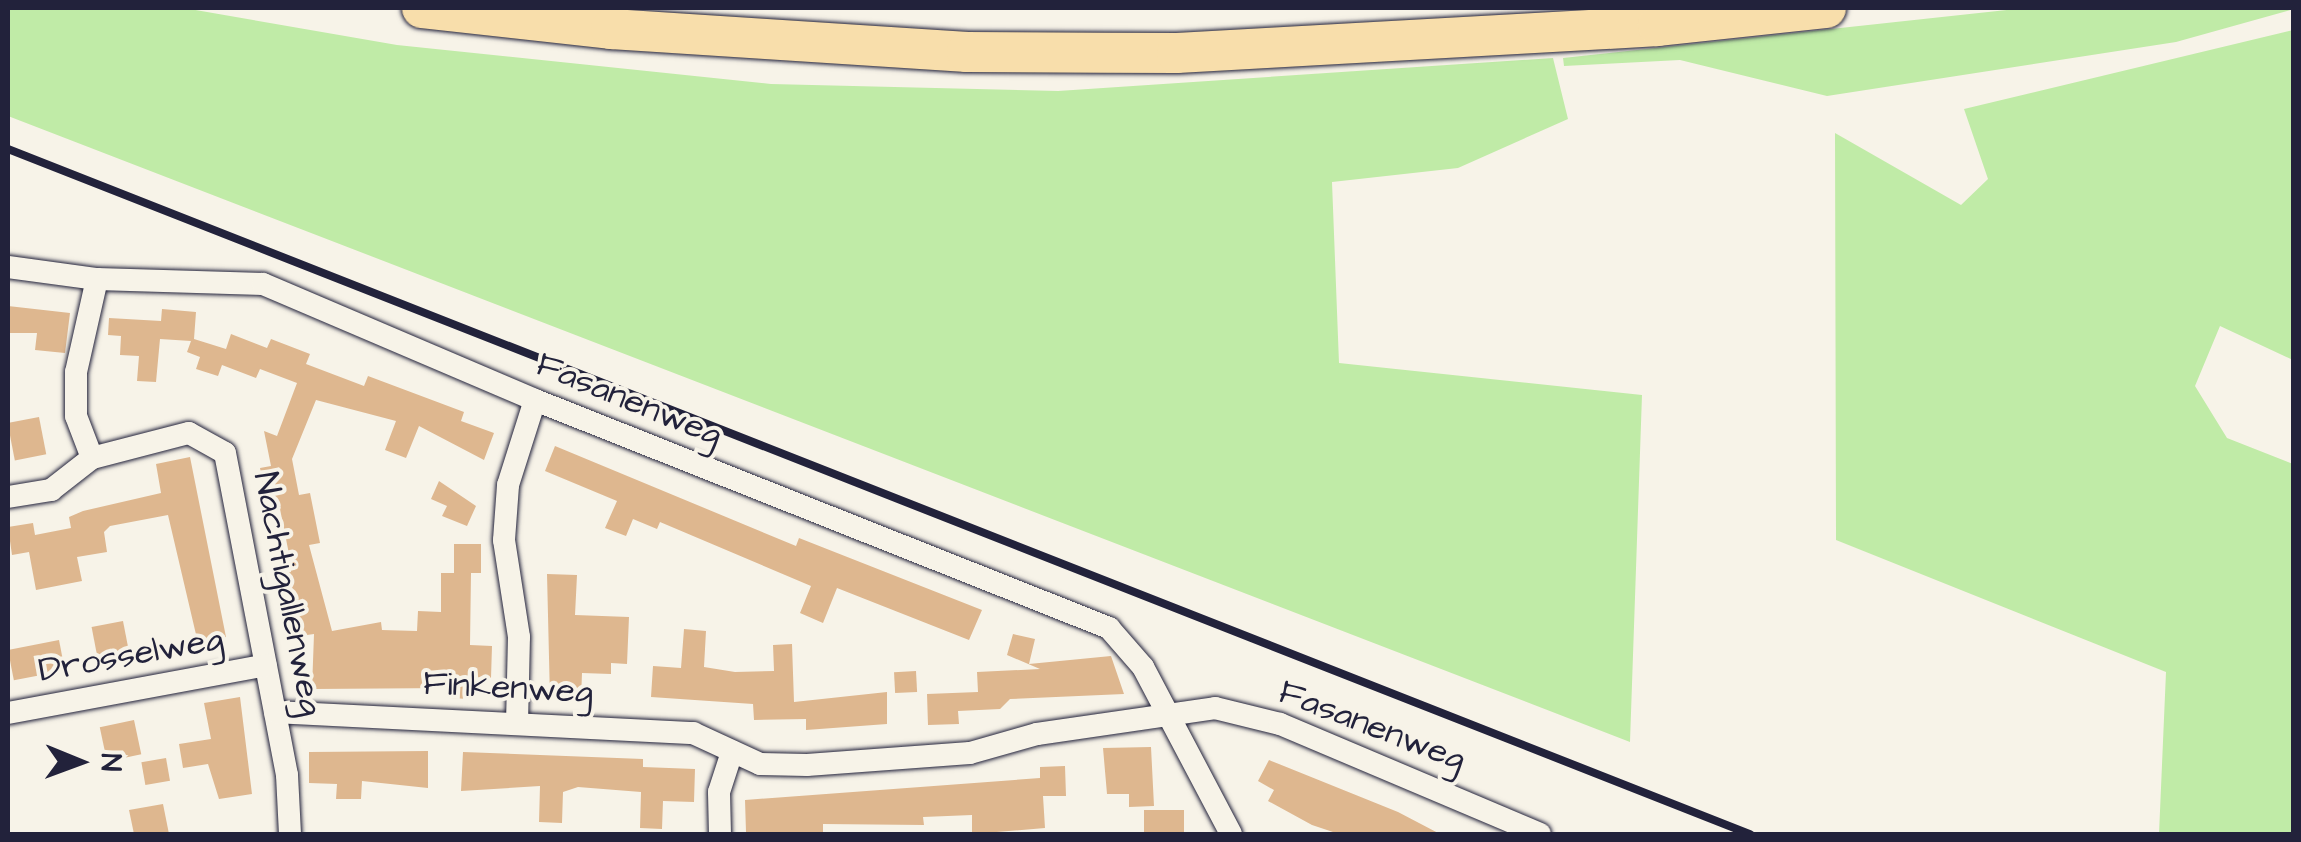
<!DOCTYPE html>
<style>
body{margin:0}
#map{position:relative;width:2301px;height:842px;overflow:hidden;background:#f7f3e8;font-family:"Architects Daughter",sans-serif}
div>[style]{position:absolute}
.green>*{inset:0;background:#c0eba7}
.building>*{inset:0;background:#deb78f;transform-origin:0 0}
.roads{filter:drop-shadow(0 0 2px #22223b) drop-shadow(0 0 2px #22223b)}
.minor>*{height:22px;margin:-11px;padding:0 11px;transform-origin:11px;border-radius:11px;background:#f7f3e8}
.motorway>*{height:40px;margin:-20px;padding:0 20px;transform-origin:20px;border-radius:20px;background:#f8deab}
.rail>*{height:8px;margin:-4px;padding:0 4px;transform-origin:4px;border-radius:4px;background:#22223b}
span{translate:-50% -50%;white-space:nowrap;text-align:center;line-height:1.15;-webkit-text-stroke:8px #f7f3e8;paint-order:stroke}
.street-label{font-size:35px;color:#22223b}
.frame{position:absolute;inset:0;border:10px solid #22223b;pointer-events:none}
.north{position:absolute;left:30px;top:712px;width:100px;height:100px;-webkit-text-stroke:8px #f7f3e8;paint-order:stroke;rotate:91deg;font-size:28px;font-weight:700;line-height:40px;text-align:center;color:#22223b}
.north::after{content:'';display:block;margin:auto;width:35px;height:45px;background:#22223b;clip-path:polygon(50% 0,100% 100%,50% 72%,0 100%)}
</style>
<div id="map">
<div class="green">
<i style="clip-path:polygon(8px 8px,184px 8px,397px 45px,771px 84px,1058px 91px,1553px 58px,1568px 119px,1458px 168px,1332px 182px,1339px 363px,1642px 395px,1630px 742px,8px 116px)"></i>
<i style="clip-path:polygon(2025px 8px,2294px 9px,2176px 42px,1827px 96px,1680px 60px,1564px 66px,1563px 58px)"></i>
<i style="clip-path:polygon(2293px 30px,2293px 360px,2220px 326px,2195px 386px,2227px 438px,2293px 464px,2293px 834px,2159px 834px,2166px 672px,1836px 540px,1835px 133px,1961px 205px,1988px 179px,1964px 109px)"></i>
</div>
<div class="building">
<i style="clip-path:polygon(8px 306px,70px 313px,65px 353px,35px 350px,37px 333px,8px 333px)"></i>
<i style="clip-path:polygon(162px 309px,196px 312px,194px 339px,226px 349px,231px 334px,267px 348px,271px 339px,310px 354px,306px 364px,364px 386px,368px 376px,464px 412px,461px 421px,494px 433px,484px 460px,419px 426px,406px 458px,385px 450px,396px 421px,316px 400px,292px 459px,299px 495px,310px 493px,320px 543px,309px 545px,332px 631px,381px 622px,382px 630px,417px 631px,418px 611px,441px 612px,441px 573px,454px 573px,454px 544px,481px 544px,481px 573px,471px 573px,470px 645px,492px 646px,491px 678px,472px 677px,471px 699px,448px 698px,448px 688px,312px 689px,314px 634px,300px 636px,294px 601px,285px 603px,280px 574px,291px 572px,288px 549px,278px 499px,267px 502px,260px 468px,271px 466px,264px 431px,277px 436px,297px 383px,260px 369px,256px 378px,222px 365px,218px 376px,196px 369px,200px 357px,187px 352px,191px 341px,160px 339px,156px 382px,137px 381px,139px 356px,120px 355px,121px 336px,108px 335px,109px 318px,161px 321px)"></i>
<i style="left:39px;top:417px;width:38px;height:32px;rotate:79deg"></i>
<i style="clip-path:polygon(555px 446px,796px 546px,799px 538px,982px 610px,969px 640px,837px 588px,823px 623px,800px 613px,811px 586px,660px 522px,657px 529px,633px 519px,626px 536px,605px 528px,617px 501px,545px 471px)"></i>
<i style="clip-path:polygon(190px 457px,226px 637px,198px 643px,168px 515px,110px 526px,104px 532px,107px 552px,77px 557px,82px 581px,36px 590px,29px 552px,12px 555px,8px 527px,33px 523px,35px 535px,71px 528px,69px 517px,83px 511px,161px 493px,156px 464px)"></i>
<i style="clip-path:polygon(439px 481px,476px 506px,467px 526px,442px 516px,447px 506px,431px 499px)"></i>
<i style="clip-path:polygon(547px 574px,577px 575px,575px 615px,629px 617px,627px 664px,611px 663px,611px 674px,582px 673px,581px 700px,550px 699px)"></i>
<i style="left:123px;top:621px;width:37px;height:32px;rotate:79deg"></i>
<i style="clip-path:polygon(684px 629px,706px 631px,704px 667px,735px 672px,774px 671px,773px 645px,792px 644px,794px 702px,887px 692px,887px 724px,806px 730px,806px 719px,754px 720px,753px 704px,651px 697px,653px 666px,681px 668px)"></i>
<i style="clip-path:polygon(1013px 634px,1035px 639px,1029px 664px,1111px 656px,1124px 694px,1010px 699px,1000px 709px,958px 711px,959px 724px,928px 725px,927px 694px,978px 692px,977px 672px,1040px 669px,1007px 655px)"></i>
<i style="left:59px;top:640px;width:31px;height:52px;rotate:79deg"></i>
<i style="left:916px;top:671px;width:21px;height:22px;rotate:87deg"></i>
<i style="clip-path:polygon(240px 697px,252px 794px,219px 799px,208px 764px,183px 768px,179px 744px,211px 739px,204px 703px)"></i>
<i style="left:134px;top:720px;width:35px;height:35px;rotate:78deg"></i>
<i style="clip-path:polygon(1151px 747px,1154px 806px,1129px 807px,1129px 794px,1107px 794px,1103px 748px)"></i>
<i style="clip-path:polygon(428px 751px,428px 788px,362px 781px,361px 799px,336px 799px,337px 784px,309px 783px,309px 752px)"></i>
<i style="clip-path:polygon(463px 752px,643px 759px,643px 767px,695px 769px,694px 802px,663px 801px,662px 829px,640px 828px,641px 792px,578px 787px,563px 792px,562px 823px,539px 822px,540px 786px,461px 791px)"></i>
<i style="left:166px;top:758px;width:23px;height:25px;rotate:80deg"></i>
<i style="clip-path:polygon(1269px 760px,1398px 812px,1440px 834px,1339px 834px,1312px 825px,1268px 801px,1274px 790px,1258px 781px)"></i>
<i style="clip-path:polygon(1065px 766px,1066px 796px,1043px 796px,1045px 828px,972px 834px,972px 815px,923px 817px,924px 825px,823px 824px,823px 833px,746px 832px,745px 800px,1040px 778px,1040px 767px)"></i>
<i style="clip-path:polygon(163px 804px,169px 834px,134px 834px,129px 810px)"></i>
<i style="left:1144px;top:810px;width:40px;height:24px"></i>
</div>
<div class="roads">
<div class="minor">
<i style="left:8px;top:267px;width:90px;rotate:7.7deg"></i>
<i style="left:97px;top:279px;width:166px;rotate:1.7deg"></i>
<i style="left:263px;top:284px;width:296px;rotate:23.1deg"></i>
<i style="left:535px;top:400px;width:618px;rotate:21.66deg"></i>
<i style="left:1109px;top:628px;width:52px;rotate:48.9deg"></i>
<i style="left:1143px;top:667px;width:189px;rotate:62.2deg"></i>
<i style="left:97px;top:279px;width:95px;rotate:102.7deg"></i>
<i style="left:76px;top:372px;width:44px;rotate:90deg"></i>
<i style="left:76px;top:416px;width:45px;rotate:69.1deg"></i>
<i style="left:92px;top:458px;width:100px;rotate:-14.5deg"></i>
<i style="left:189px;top:433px;width:41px;rotate:29.1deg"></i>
<i style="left:225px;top:453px;width:328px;rotate:79.1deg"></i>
<i style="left:287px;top:775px;width:59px;rotate:87.1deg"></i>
<i style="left:8px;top:497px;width:44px;rotate:-9.2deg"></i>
<i style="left:51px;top:490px;width:52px;rotate:-38deg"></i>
<i style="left:275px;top:712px;width:419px;rotate:2.9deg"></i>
<i style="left:693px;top:733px;width:74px;rotate:24.8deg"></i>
<i style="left:760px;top:764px;width:47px;rotate:1.2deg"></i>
<i style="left:807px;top:765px;width:163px;rotate:-4.2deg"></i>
<i style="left:970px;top:753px;width:70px;rotate:-15.8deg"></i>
<i style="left:1037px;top:734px;width:180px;rotate:-8.3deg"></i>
<i style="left:1215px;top:708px;width:67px;rotate:13.8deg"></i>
<i style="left:1280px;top:724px;width:282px;rotate:22.9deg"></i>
<i style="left:8px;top:713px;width:262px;rotate:-10.5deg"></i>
<i style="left:517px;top:724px;width:87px;rotate:-88.7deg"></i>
<i style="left:519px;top:637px;width:98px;rotate:-98.8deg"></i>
<i style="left:504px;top:540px;width:55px;rotate:-85.8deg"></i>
<i style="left:508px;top:485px;width:89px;rotate:-72.4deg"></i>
<i style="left:720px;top:834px;width:42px;rotate:-91.4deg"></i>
<i style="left:719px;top:792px;width:39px;rotate:-72deg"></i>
</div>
<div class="motorway">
<i style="left:422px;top:8px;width:190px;rotate:6.3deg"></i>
<i style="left:611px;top:29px;width:357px;rotate:3.7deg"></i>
<i style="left:967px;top:52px;width:210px;rotate:0.3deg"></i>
<i style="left:1177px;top:53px;width:482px;rotate:-3.2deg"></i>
<i style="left:1658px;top:26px;width:169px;rotate:-6.1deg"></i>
</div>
</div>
<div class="rail">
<i style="left:8px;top:149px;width:1872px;rotate:21.47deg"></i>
</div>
<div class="street-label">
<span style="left:629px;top:400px;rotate:22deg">Fasanenweg</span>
<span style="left:288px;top:594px;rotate:79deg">Nachtigallenweg</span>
<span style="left:131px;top:655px;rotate:-10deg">Drosselweg</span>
<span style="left:508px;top:688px;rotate:3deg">Finkenweg</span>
<span style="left:1372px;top:726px;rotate:21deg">Fasanenweg</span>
</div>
<div class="frame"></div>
<div class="north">N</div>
</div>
